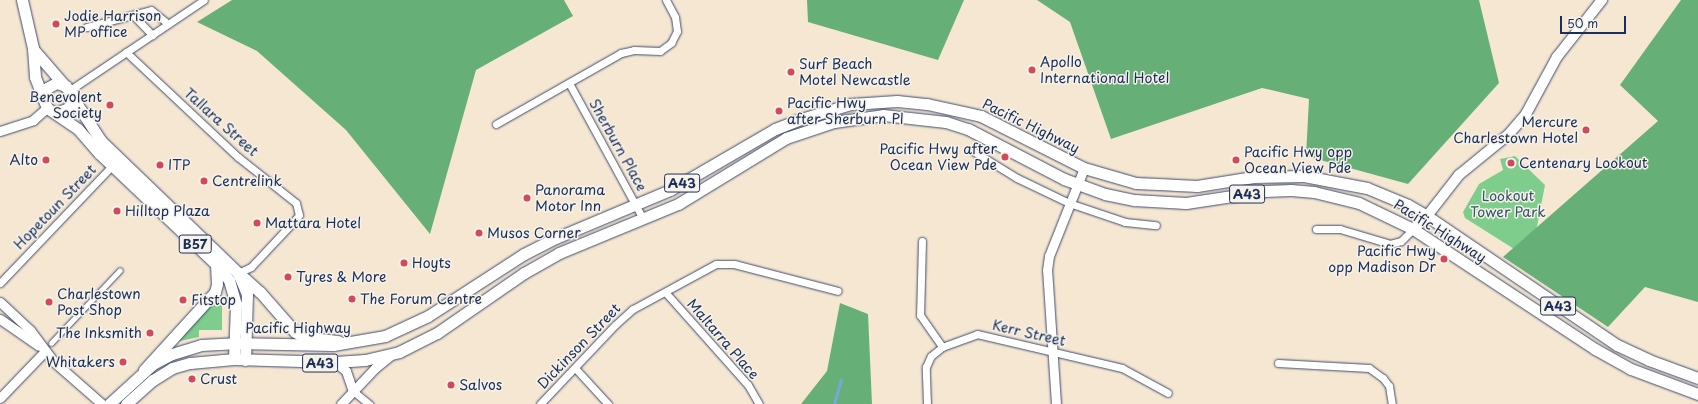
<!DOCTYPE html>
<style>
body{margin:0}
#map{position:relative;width:1698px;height:404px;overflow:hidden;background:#f6e7d2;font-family:"Playpen Sans",sans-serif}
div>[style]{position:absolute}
.green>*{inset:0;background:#7ecd8d}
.forest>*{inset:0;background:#66b078}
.stream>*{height:2.5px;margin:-1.25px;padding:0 1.25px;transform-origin:1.25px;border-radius:1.25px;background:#78a6e1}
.roads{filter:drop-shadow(0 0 1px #3c4b6f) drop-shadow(0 0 1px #3c4b6f)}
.pedestrian>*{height:5px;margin:-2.5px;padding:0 2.5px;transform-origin:2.5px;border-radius:2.5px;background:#fff}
.minor>*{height:7px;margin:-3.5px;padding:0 3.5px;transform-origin:3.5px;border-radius:3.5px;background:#fff}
.tertiary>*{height:9px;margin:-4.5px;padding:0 4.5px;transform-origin:4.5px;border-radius:4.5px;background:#fff}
.secondary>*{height:10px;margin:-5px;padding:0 5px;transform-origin:5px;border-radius:5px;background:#fff}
.primary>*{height:11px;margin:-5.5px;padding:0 5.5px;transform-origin:5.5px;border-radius:5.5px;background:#fff}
.trunk>*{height:11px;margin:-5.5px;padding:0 5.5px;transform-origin:5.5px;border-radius:5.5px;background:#fff}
.dots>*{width:11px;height:11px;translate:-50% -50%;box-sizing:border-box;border:2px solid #f7f3e8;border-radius:50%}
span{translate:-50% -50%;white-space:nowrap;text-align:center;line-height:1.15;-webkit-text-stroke:3px #f7f3e8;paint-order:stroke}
.shield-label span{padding:1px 3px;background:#f7f3e8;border:1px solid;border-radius:3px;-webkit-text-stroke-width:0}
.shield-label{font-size:13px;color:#1b2f5e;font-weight:700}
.poi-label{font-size:14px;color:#1b2f5e}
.left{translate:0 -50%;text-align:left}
.right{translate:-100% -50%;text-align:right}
.street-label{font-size:14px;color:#1b2f5e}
.park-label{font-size:14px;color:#34566a}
.scale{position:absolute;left:1560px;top:16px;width:66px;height:18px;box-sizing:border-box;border:2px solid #1b2f5e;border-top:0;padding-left:5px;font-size:12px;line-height:14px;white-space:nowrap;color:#1b2f5e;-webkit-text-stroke:3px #f7f3e8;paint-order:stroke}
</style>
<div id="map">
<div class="green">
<i style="clip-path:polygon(1515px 156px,1545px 185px,1534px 242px,1522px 254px,1465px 218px,1463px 212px,1479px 184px,1503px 170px,1500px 159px)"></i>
<i style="clip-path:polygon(217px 296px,222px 301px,222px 330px,199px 330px,199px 337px,180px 341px,177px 336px)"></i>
</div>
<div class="forest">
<i style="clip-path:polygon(232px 0,564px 0,573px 16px,476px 70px,430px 234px,346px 130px,257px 51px,197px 22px)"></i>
<i style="clip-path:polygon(807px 0,964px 0,938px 60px,808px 22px)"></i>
<i style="clip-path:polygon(1037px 0,1479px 0,1499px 83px,1408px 184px,1306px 156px,1309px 99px,1262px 88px,1111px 139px,1070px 22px)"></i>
<i style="clip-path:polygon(1681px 0,1698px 0,1698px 302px,1645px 287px,1608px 327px,1503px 257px,1658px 121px,1620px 85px)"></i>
<i style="clip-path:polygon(840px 303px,868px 314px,872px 404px,801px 404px,827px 371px)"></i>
</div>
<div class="stream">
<i style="left:834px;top:404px;width:25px;rotate:-74deg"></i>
</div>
<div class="roads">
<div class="pedestrian">
<i style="left:51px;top:343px;width:100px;rotate:-46.6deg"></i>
</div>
<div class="minor">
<i style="left:133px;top:15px;width:28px;rotate:46deg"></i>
<i style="left:87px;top:27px;width:66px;rotate:-14.9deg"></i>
<i style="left:151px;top:10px;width:22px;rotate:39deg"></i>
<i style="left:126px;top:52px;width:154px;rotate:43.2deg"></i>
<i style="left:238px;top:157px;width:74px;rotate:38.4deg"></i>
<i style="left:296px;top:203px;width:12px;rotate:76deg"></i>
<i style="left:299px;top:215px;width:6px;rotate:129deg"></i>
<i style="left:295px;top:220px;width:64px;rotate:133.1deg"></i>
<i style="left:251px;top:267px;width:14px;rotate:155deg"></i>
<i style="left:569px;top:83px;width:155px;rotate:61.4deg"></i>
<i style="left:70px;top:90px;width:161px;rotate:-33.9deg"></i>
<i style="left:496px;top:124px;width:144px;rotate:-29.6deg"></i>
<i style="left:621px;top:53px;width:13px;rotate:-13deg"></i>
<i style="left:634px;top:50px;width:26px;rotate:2deg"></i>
<i style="left:660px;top:51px;width:14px;rotate:-36deg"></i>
<i style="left:671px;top:43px;width:13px;rotate:-63deg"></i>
<i style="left:677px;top:31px;width:14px;rotate:-98deg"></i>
<i style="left:675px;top:17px;width:19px;rotate:-118deg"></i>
<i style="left:973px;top:151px;width:52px;rotate:31.5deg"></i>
<i style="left:1017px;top:178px;width:58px;rotate:25.7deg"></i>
<i style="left:1069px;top:203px;width:59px;rotate:18.7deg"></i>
<i style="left:1125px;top:222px;width:31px;rotate:6deg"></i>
<i style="left:1316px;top:229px;width:24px"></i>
<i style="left:1340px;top:229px;width:52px;rotate:16.7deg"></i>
<i style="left:1390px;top:244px;width:11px;rotate:-15deg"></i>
<i style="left:1401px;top:241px;width:17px;rotate:-45deg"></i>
<i style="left:922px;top:241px;width:74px;rotate:91.5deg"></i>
<i style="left:920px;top:315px;width:39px;rotate:55deg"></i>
<i style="left:0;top:283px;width:162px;rotate:-46.3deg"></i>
<i style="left:666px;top:293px;width:123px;rotate:48.3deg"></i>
<i style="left:748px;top:385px;width:22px;rotate:60deg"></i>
<i style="left:1278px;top:363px;width:91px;rotate:3.1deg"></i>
<i style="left:1369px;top:368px;width:17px;rotate:36deg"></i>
<i style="left:1383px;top:378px;width:10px;rotate:53deg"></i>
<i style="left:1389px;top:386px;width:18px;rotate:81deg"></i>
<i style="left:575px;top:368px;width:49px;rotate:47.5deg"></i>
<i style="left:353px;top:391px;width:21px;rotate:39deg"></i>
<i style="left:540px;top:404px;width:109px;rotate:-46.5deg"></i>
<i style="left:615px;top:325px;width:24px;rotate:-42deg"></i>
<i style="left:633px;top:309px;width:94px;rotate:-28.5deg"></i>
<i style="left:716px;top:264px;width:18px"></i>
<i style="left:734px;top:264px;width:107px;rotate:14.6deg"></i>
<i style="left:927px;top:404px;width:37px;rotate:-92deg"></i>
<i style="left:926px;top:367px;width:12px;rotate:-66deg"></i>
<i style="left:931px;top:356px;width:14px;rotate:-39deg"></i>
<i style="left:942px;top:347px;width:37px;rotate:-20deg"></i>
<i style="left:977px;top:334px;width:149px;rotate:13.2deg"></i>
<i style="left:1122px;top:368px;width:52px;rotate:28.5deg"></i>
</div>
<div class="tertiary">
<i style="left:0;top:131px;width:35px;rotate:-18deg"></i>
<i style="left:33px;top:120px;width:18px;rotate:-41deg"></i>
<i style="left:0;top:302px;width:41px;rotate:43deg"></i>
<i style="left:30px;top:330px;width:39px;rotate:53deg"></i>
<i style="left:53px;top:361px;width:65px;rotate:41.3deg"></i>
<i style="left:0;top:319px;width:47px;rotate:34.7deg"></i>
<i style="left:335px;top:362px;width:14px;rotate:39deg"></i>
<i style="left:346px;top:371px;width:21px;rotate:71deg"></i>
<i style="left:0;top:398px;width:65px;rotate:-46.2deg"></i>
<i style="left:341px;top:404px;width:50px;rotate:-46.6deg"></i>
<i style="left:375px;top:368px;width:22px;rotate:-39deg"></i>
<i style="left:1056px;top:404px;width:134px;rotate:-93.8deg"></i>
<i style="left:1047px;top:270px;width:14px;rotate:-82deg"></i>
<i style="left:1049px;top:256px;width:95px;rotate:-68.3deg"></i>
</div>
<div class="secondary">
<i style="left:1413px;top:229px;width:19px;rotate:-43deg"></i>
<i style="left:1427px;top:216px;width:52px;rotate:-52deg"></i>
<i style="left:1459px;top:175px;width:63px;rotate:-39.2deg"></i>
<i style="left:1508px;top:135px;width:28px;rotate:-49deg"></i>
<i style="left:1526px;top:114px;width:65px;rotate:-61.5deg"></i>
<i style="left:1557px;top:57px;width:73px;rotate:-51.7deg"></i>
</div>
<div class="primary">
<i style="left:22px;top:0;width:49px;rotate:77.1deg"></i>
<i style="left:33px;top:48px;width:29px;rotate:86deg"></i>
<i style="left:35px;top:77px;width:22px;rotate:69deg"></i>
<i style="left:33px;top:49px;width:60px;rotate:49.1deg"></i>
<i style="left:72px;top:94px;width:14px;rotate:102deg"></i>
<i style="left:69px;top:108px;width:15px;rotate:160deg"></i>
<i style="left:66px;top:86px;width:10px;rotate:-163deg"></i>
<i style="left:56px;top:83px;width:10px;rotate:151deg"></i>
<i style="left:47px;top:88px;width:11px;rotate:112deg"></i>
<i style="left:43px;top:98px;width:11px;rotate:68deg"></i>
<i style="left:47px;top:108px;width:37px;rotate:34deg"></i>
<i style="left:78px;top:129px;width:33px;rotate:49deg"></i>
<i style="left:100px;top:154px;width:160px;rotate:43.5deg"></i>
<i style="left:216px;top:264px;width:21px;rotate:51deg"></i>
<i style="left:229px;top:280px;width:25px;rotate:74deg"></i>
<i style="left:236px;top:304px;width:55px;rotate:92.1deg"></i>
<i style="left:73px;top:98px;width:51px;rotate:56.9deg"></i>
<i style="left:101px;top:141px;width:190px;rotate:43.9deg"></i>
<i style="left:238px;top:273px;width:23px;rotate:67deg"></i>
<i style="left:247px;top:294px;width:66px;rotate:91.7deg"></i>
<i style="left:242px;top:276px;width:24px;rotate:42deg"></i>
<i style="left:260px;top:292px;width:53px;rotate:48.8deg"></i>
<i style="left:295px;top:332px;width:10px;rotate:29deg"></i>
<i style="left:304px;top:337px;width:35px;rotate:7deg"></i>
<i style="left:144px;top:370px;width:105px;rotate:-47.7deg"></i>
<i style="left:215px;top:292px;width:8px;rotate:-76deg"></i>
<i style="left:217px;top:284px;width:20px;rotate:-93deg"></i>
</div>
<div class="trunk">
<i style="left:109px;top:404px;width:59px;rotate:-42.3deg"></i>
<i style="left:153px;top:364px;width:21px;rotate:-28deg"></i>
<i style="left:172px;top:354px;width:30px;rotate:-17deg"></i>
<i style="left:201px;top:345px;width:33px;rotate:-3deg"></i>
<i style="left:234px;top:343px;width:99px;rotate:1.2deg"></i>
<i style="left:333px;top:345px;width:53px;rotate:-9.8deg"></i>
<i style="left:385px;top:336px;width:47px;rotate:-24.9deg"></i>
<i style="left:428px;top:316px;width:114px;rotate:-32.9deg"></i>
<i style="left:524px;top:254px;width:30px;rotate:-27deg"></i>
<i style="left:551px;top:240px;width:129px;rotate:-22.8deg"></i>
<i style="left:670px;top:190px;width:121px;rotate:-30.2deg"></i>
<i style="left:775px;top:129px;width:28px;rotate:-21deg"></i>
<i style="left:801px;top:119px;width:52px;rotate:-16.7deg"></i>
<i style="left:851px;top:104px;width:46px;rotate:-3.7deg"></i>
<i style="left:897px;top:101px;width:30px;rotate:6deg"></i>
<i style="left:927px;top:104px;width:55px;rotate:12.5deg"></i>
<i style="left:981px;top:116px;width:115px;rotate:26.8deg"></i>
<i style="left:1084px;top:168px;width:54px;rotate:16.1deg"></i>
<i style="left:1136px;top:183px;width:61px;rotate:2.8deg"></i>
<i style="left:1197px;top:186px;width:57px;rotate:-9.1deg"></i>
<i style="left:1253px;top:177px;width:51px;rotate:-1.1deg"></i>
<i style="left:1304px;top:176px;width:64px;rotate:10.8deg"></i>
<i style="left:1367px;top:188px;width:44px;rotate:22.5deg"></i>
<i style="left:1408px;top:205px;width:22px;rotate:30deg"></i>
<i style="left:1427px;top:216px;width:230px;rotate:34.2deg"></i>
<i style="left:1617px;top:345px;width:35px;rotate:25deg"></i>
<i style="left:1649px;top:360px;width:52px;rotate:20.2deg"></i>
<i style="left:126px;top:404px;width:36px;rotate:-42deg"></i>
<i style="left:153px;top:380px;width:22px;rotate:-32deg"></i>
<i style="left:172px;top:368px;width:19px;rotate:-16deg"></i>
<i style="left:190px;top:363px;width:44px;rotate:-5.2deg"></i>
<i style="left:234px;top:359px;width:101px;rotate:1.7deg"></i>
<i style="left:335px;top:362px;width:30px;rotate:-4deg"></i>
<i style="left:365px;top:360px;width:35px;rotate:-13deg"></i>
<i style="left:399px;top:352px;width:42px;rotate:-26.6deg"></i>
<i style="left:437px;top:333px;width:106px;rotate:-34.6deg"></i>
<i style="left:524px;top:273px;width:40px;rotate:-29.7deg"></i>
<i style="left:559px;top:253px;width:129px;rotate:-22.4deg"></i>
<i style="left:678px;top:204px;width:127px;rotate:-31.4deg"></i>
<i style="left:786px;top:138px;width:51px;rotate:-18.4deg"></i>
<i style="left:834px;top:122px;width:49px;rotate:-8.1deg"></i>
<i style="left:883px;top:115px;width:63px;rotate:6.3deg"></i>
<i style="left:946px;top:122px;width:23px;rotate:18deg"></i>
<i style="left:968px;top:129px;width:108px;rotate:27.5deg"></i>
<i style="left:1064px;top:179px;width:44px;rotate:20.1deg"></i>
<i style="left:1105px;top:194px;width:30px;rotate:12deg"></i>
<i style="left:1134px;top:200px;width:52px;rotate:3.3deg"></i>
<i style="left:1186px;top:203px;width:80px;rotate:-8.6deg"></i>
<i style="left:1265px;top:191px;width:26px;rotate:-2deg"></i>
<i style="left:1291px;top:190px;width:23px;rotate:5deg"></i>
<i style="left:1314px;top:192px;width:46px;rotate:13.7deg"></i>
<i style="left:1359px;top:203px;width:60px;rotate:25.7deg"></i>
<i style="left:1413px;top:229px;width:218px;rotate:33.4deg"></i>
<i style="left:1595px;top:349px;width:41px;rotate:29.1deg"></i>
<i style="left:1631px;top:369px;width:72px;rotate:20.5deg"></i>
</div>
</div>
<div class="dots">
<i style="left:56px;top:24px;background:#d1495b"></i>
<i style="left:1032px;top:70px;background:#d1495b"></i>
<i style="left:791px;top:72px;background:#d1495b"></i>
<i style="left:110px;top:105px;background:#d1495b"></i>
<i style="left:779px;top:111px;background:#d1495b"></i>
<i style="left:1586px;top:130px;background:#d1495b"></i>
<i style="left:1005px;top:157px;background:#d1495b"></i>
<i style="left:46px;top:160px;background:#d1495b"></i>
<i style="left:1236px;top:160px;background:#d1495b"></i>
<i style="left:1511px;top:163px;background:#d1495b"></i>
<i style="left:160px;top:165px;background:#d1495b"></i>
<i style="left:204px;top:181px;background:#d1495b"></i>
<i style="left:527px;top:198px;background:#d1495b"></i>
<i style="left:117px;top:211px;background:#d1495b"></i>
<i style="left:257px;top:223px;background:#d1495b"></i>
<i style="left:479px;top:233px;background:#d1495b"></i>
<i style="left:1444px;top:259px;background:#d1495b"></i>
<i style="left:404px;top:263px;background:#d1495b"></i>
<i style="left:288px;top:277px;background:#d1495b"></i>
<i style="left:352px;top:299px;background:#d1495b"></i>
<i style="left:183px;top:300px;background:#d1495b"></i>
<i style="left:49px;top:302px;background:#d1495b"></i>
<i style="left:150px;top:333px;background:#d1495b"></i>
<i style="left:123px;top:362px;background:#d1495b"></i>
<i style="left:192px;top:379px;background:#d1495b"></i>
<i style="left:451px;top:385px;background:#d1495b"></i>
</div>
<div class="shield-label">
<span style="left:682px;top:183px">A43</span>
<span style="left:1247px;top:194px">A43</span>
<span style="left:195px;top:244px">B57</span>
<span style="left:1558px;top:306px">A43</span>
<span style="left:320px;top:363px">A43</span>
</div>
<div class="poi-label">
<span class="left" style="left:64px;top:24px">Jodie Harrison<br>MP office</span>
<span class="left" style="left:1040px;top:70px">Apollo<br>International Hotel</span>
<span class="left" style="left:799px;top:72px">Surf Beach<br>Motel Newcastle</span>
<span class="right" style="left:102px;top:105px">Benevolent<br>Society</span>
<span class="left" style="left:787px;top:111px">Pacific Hwy<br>after Sherburn Pl</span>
<span class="right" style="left:1578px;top:130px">Mercure<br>Charlestown Hotel</span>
<span class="right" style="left:997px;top:157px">Pacific Hwy after<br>Ocean View Pde</span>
<span class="left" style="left:1244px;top:160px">Pacific Hwy opp<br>Ocean View Pde</span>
<span class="right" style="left:38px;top:160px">Alto</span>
<span class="left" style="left:1519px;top:163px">Centenary Lookout</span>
<span class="left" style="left:168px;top:165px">ITP</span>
<span class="left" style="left:212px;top:181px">Centrelink</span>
<span class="left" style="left:535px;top:198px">Panorama<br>Motor Inn</span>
<span class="left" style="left:125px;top:211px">Hilltop Plaza</span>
<span class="left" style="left:265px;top:223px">Mattara Hotel</span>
<span class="left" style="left:487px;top:233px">Musos Corner</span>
<span class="right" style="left:1436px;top:259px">Pacific Hwy<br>opp Madison Dr</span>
<span class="left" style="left:412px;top:263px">Hoyts</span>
<span class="left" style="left:296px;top:277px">Tyres &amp; More</span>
<span class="left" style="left:57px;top:302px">Charlestown<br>Post Shop</span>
<span class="left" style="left:360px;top:299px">The Forum Centre</span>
<span class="left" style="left:191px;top:300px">Fitstop</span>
<span class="right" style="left:142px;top:333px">The Inksmith</span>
<span class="right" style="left:115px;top:362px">Whitakers</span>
<span class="left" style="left:200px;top:379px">Crust</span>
<span class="left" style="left:459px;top:385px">Salvos</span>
</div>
<div class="street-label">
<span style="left:221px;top:122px;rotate:42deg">Tallara Street</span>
<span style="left:1031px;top:126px;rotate:26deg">Pacific Highway</span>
<span style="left:618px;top:145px;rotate:61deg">Sherburn Place</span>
<span style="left:55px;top:207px;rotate:-46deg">Hopetoun Street</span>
<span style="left:1440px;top:231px;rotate:32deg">Pacific Highway</span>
<span style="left:298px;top:328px">Pacific Highway</span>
<span style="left:1029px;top:333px;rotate:13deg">Kerr Street</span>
<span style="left:723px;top:339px;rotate:49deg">Maltarra Place</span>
<span style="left:579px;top:346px;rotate:-46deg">Dickinson Street</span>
</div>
<div class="park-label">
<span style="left:1508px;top:204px">Lookout<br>Tower Park</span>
</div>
<div class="scale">50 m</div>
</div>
